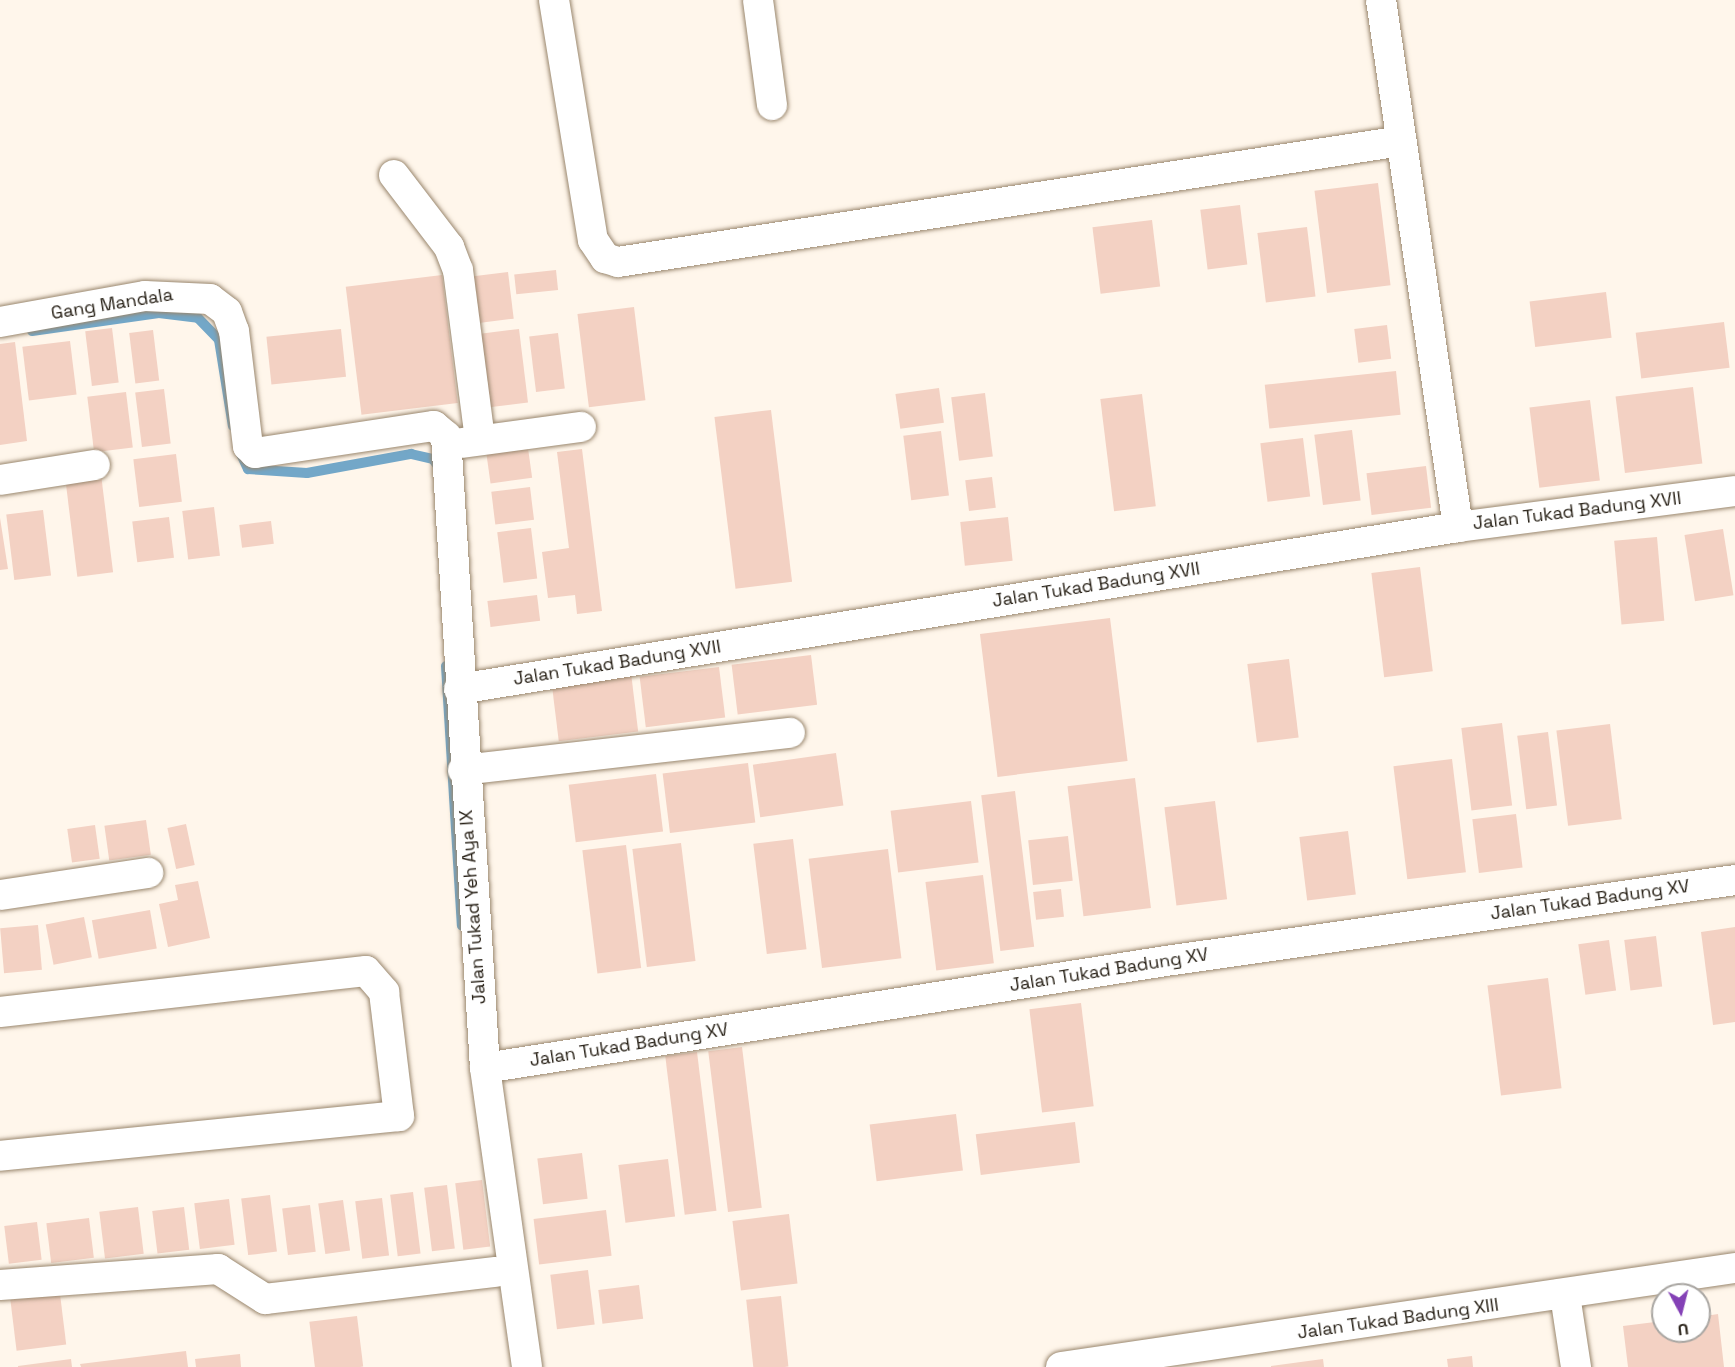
<!DOCTYPE html>
<style>
body{margin:0}
#map{position:relative;width:1735px;height:1367px;overflow:hidden;background:#fff6eb;font-family:"Space Grotesk",sans-serif}
div>[style]{position:absolute}
.stream>*{height:10px;margin:-5px;padding:0 5px;transform-origin:5px;border-radius:5px;background:#73a7c8}
.building>*{inset:0;background:#f3d1c3;transform-origin:0 0}
.roads{filter:drop-shadow(0 0 2px #9a876e) drop-shadow(0 0 2px #9a876e)}
.street>*{height:30px;margin:-15px;padding:0 15px;transform-origin:15px;border-radius:15px;background:#fff}
span{translate:-50% -50%;white-space:nowrap;text-align:center;line-height:1.15;-webkit-text-stroke:5px #fff;paint-order:stroke}
.street-label{font-size:18px;color:#272016}
.north{position:absolute;left:1651px;top:1283px;width:60px;height:60px;box-sizing:border-box;background:#fff;border:2px solid #a9a6a2;border-radius:50%;rotate:173deg;font-size:16px;font-weight:700;line-height:24px;text-align:center;color:#272016}
.north::after{content:'';display:block;margin:auto;width:21px;height:27px;background:#8441b6;clip-path:polygon(50% 0,100% 100%,50% 72%,0 100%)}
</style>
<div id="map">
<div class="stream">
<i style="left:32px;top:331px;width:128px;rotate:-8.1deg"></i>
<i style="left:159px;top:313px;width:39px;rotate:7deg"></i>
<i style="left:198px;top:318px;width:30px;rotate:46deg"></i>
<i style="left:219px;top:340px;width:87px;rotate:80.8deg"></i>
<i style="left:240px;top:452px;width:19px;rotate:65deg"></i>
<i style="left:248px;top:469px;width:59px;rotate:3.9deg"></i>
<i style="left:307px;top:473px;width:106px;rotate:-10.4deg"></i>
<i style="left:411px;top:454px;width:23px;rotate:13deg"></i>
<i style="left:433px;top:459px;width:12px;rotate:55deg"></i>
<i style="left:446px;top:666px;width:260px;rotate:86.5deg"></i>
</div>
<div class="building">
<i style="left:1378px;top:183px;width:103px;height:64px;rotate:83deg"></i>
<i style="left:1240px;top:205px;width:60px;height:40px;rotate:83deg"></i>
<i style="left:1152px;top:220px;width:67px;height:60px;rotate:83deg"></i>
<i style="left:1307px;top:227px;width:70px;height:50px;rotate:83deg"></i>
<i style="left:556px;top:270px;width:20px;height:42px;rotate:84deg"></i>
<i style="left:508px;top:272px;width:47px;height:41px;rotate:83deg"></i>
<i style="left:442px;top:275px;width:129px;height:97px;rotate:83deg"></i>
<i style="left:1606px;top:292px;width:46px;height:77px;rotate:83deg"></i>
<i style="left:634px;top:307px;width:94px;height:57px;rotate:83deg"></i>
<i style="left:1724px;top:322px;width:46px;height:89px;rotate:83deg"></i>
<i style="left:1387px;top:325px;width:34px;height:33px;rotate:83deg"></i>
<i style="left:112px;top:328px;width:55px;height:27px;rotate:83deg"></i>
<i style="left:341px;top:329px;width:48px;height:75px;rotate:84deg"></i>
<i style="left:519px;top:329px;width:74px;height:43px;rotate:83deg"></i>
<i style="left:153px;top:330px;width:51px;height:24px;rotate:83deg"></i>
<i style="left:558px;top:333px;width:56px;height:29px;rotate:83deg"></i>
<i style="left:70px;top:341px;width:54px;height:48px;rotate:83deg"></i>
<i style="clip-path:polygon(15px 342px,27px 441px,0 445px,0 344px)"></i>
<i style="left:1396px;top:371px;width:44px;height:132px;rotate:84deg"></i>
<i style="left:1693px;top:387px;width:77px;height:78px;rotate:83deg"></i>
<i style="left:939px;top:388px;width:35px;height:44px;rotate:82deg"></i>
<i style="left:164px;top:389px;width:55px;height:29px;rotate:83deg"></i>
<i style="left:126px;top:392px;width:56px;height:39px;rotate:83deg"></i>
<i style="left:985px;top:393px;width:64px;height:34px;rotate:83deg"></i>
<i style="left:1142px;top:394px;width:113px;height:42px;rotate:83deg"></i>
<i style="left:1590px;top:400px;width:81px;height:61px;rotate:83deg"></i>
<i style="left:771px;top:410px;width:173px;height:57px;rotate:83deg"></i>
<i style="left:1352px;top:430px;width:71px;height:38px;rotate:83deg"></i>
<i style="left:941px;top:431px;width:65px;height:38px;rotate:83deg"></i>
<i style="left:1303px;top:438px;width:59px;height:43px;rotate:83deg"></i>
<i style="left:527px;top:441px;width:37px;height:42px;rotate:82deg"></i>
<i style="clip-path:polygon(582px 449px,602px 611px,577px 614px,575px 595px,548px 598px,542px 552px,569px 548px,557px 452px)"></i>
<i style="left:176px;top:454px;width:48px;height:43px;rotate:83deg"></i>
<i style="left:1426px;top:466px;width:42px;height:60px;rotate:83deg"></i>
<i style="left:101px;top:474px;width:99px;height:36px;rotate:83deg"></i>
<i style="left:992px;top:477px;width:31px;height:27px;rotate:83deg"></i>
<i style="left:530px;top:487px;width:33px;height:39px;rotate:83deg"></i>
<i style="left:214px;top:507px;width:49px;height:32px;rotate:83deg"></i>
<i style="left:43px;top:510px;width:66px;height:37px;rotate:83deg"></i>
<i style="left:169px;top:517px;width:41px;height:37px;rotate:83deg"></i>
<i style="left:1008px;top:517px;width:44px;height:48px;rotate:84deg"></i>
<i style="clip-path:polygon(0 518px,8px 569px,0 570px)"></i>
<i style="left:271px;top:521px;width:23px;height:32px;rotate:83deg"></i>
<i style="left:531px;top:528px;width:51px;height:34px;rotate:83deg"></i>
<i style="left:1723px;top:529px;width:67px;height:39px;rotate:81deg"></i>
<i style="left:1657px;top:537px;width:84px;height:43px;rotate:85deg"></i>
<i style="left:1420px;top:567px;width:105px;height:49px;rotate:83deg"></i>
<i style="left:537px;top:595px;width:26px;height:50px;rotate:83deg"></i>
<i style="left:1110px;top:618px;width:144px;height:131px;rotate:83deg"></i>
<i style="left:811px;top:655px;width:50px;height:80px;rotate:83deg"></i>
<i style="left:1289px;top:659px;width:79px;height:42px;rotate:83deg"></i>
<i style="left:719px;top:667px;width:51px;height:80px;rotate:83deg"></i>
<i style="left:631px;top:673px;width:59px;height:80px;rotate:83deg"></i>
<i style="left:1502px;top:723px;width:83px;height:41px;rotate:83deg"></i>
<i style="left:1610px;top:724px;width:96px;height:54px;rotate:83deg"></i>
<i style="left:1548px;top:732px;width:74px;height:31px;rotate:83deg"></i>
<i style="left:836px;top:753px;width:53px;height:84px;rotate:82deg"></i>
<i style="left:1452px;top:759px;width:114px;height:59px;rotate:83deg"></i>
<i style="left:748px;top:763px;width:60px;height:86px;rotate:83deg"></i>
<i style="left:656px;top:774px;width:58px;height:88px;rotate:83deg"></i>
<i style="left:1135px;top:778px;width:131px;height:68px;rotate:83deg"></i>
<i style="left:1015px;top:791px;width:157px;height:34px;rotate:83deg"></i>
<i style="left:971px;top:801px;width:62px;height:81px;rotate:83deg"></i>
<i style="left:1215px;top:801px;width:99px;height:51px;rotate:83deg"></i>
<i style="left:1516px;top:814px;width:54px;height:44px;rotate:83deg"></i>
<i style="left:146px;top:820px;width:35px;height:42px;rotate:82deg"></i>
<i style="left:186px;top:824px;width:42px;height:19px;rotate:78deg"></i>
<i style="left:95px;top:825px;width:34px;height:28px;rotate:82deg"></i>
<i style="left:1348px;top:831px;width:64px;height:49px;rotate:83deg"></i>
<i style="left:1068px;top:836px;width:45px;height:40px;rotate:84deg"></i>
<i style="left:793px;top:839px;width:111px;height:40px;rotate:83deg"></i>
<i style="left:681px;top:843px;width:119px;height:49px;rotate:83deg"></i>
<i style="left:626px;top:845px;width:124px;height:44px;rotate:83deg"></i>
<i style="left:888px;top:849px;width:110px;height:80px;rotate:83deg"></i>
<i style="left:983px;top:875px;width:89px;height:58px;rotate:83deg"></i>
<i style="clip-path:polygon(198px 881px,210px 938px,168px 947px,159px 904px,178px 900px,175px 885px)"></i>
<i style="left:1061px;top:889px;width:28px;height:28px;rotate:84deg"></i>
<i style="left:150px;top:910px;width:39px;height:59px;rotate:80deg"></i>
<i style="left:84px;top:917px;width:41px;height:39px;rotate:79deg"></i>
<i style="left:38px;top:925px;width:45px;height:38px;rotate:85deg"></i>
<i style="clip-path:polygon(1735px 927px,1735px 1022px,1713px 1025px,1701px 932px)"></i>
<i style="left:1656px;top:936px;width:51px;height:32px;rotate:83deg"></i>
<i style="left:1609px;top:940px;width:51px;height:31px;rotate:82deg"></i>
<i style="left:1548px;top:978px;width:111px;height:61px;rotate:83deg"></i>
<i style="left:1081px;top:1003px;width:104px;height:52px;rotate:83deg"></i>
<i style="left:742px;top:1047px;width:162px;height:34px;rotate:83deg"></i>
<i style="left:697px;top:1052px;width:160px;height:32px;rotate:83deg"></i>
<i style="left:956px;top:1114px;width:57px;height:87px;rotate:83deg"></i>
<i style="left:1075px;top:1122px;width:41px;height:100px;rotate:83deg"></i>
<i style="left:582px;top:1153px;width:46px;height:45px;rotate:83deg"></i>
<i style="left:668px;top:1159px;width:58px;height:50px;rotate:83deg"></i>
<i style="left:482px;top:1180px;width:67px;height:27px;rotate:83deg"></i>
<i style="left:447px;top:1185px;width:64px;height:23px;rotate:83deg"></i>
<i style="left:413px;top:1192px;width:62px;height:23px;rotate:83deg"></i>
<i style="left:270px;top:1195px;width:57px;height:29px;rotate:83deg"></i>
<i style="left:382px;top:1198px;width:58px;height:27px;rotate:83deg"></i>
<i style="left:229px;top:1199px;width:46px;height:35px;rotate:83deg"></i>
<i style="left:343px;top:1200px;width:51px;height:25px;rotate:82deg"></i>
<i style="left:310px;top:1205px;width:47px;height:28px;rotate:83deg"></i>
<i style="left:138px;top:1207px;width:47px;height:39px;rotate:83deg"></i>
<i style="left:184px;top:1207px;width:43px;height:32px;rotate:83deg"></i>
<i style="left:606px;top:1210px;width:46px;height:73px;rotate:83deg"></i>
<i style="left:789px;top:1214px;width:70px;height:57px;rotate:83deg"></i>
<i style="left:89px;top:1218px;width:40px;height:43px;rotate:83deg"></i>
<i style="left:37px;top:1222px;width:38px;height:33px;rotate:83deg"></i>
<i style="left:588px;top:1270px;width:55px;height:38px;rotate:83deg"></i>
<i style="left:639px;top:1285px;width:34px;height:41px;rotate:83deg"></i>
<i style="left:60px;top:1294px;width:51px;height:50px;rotate:83deg"></i>
<i style="left:781px;top:1296px;width:71px;height:35px;rotate:84deg"></i>
<i style="clip-path:polygon(1718px 1314px,1724px 1367px,1628px 1367px,1623px 1326px,1663px 1321px,1663px 1331px,1699px 1331px,1699px 1317px)"></i>
<i style="left:357px;top:1316px;width:51px;height:48px;rotate:83deg"></i>
<i style="clip-path:polygon(186px 1351px,188px 1367px,81px 1367px,80px 1364px)"></i>
<i style="clip-path:polygon(240px 1354px,241px 1367px,196px 1367px,195px 1359px)"></i>
<i style="clip-path:polygon(1472px 1356px,1473px 1367px,1448px 1367px,1447px 1359px)"></i>
<i style="clip-path:polygon(71px 1359px,72px 1367px,18px 1367px,18px 1366px)"></i>
<i style="clip-path:polygon(1323px 1359px,1324px 1367px,1271px 1367px,1271px 1366px)"></i>
</div>
<div class="roads">
<div class="street">
<i style="left:554px;top:0;width:243px;rotate:80.8deg"></i>
<i style="left:593px;top:240px;width:22px;rotate:56deg"></i>
<i style="left:605px;top:258px;width:14px;rotate:17deg"></i>
<i style="left:618px;top:262px;width:792px;rotate:-8.78deg"></i>
<i style="left:758px;top:0;width:106px;rotate:82.4deg"></i>
<i style="left:1381px;top:0;width:533px;rotate:81.69deg"></i>
<i style="left:394px;top:175px;width:91px;rotate:52.6deg"></i>
<i style="left:449px;top:247px;width:25px;rotate:69deg"></i>
<i style="left:458px;top:270px;width:171px;rotate:82.6deg"></i>
<i style="left:0;top:322px;width:147px;rotate:-10.2deg"></i>
<i style="left:145px;top:296px;width:65px;rotate:2.6deg"></i>
<i style="left:210px;top:299px;width:21px;rotate:37deg"></i>
<i style="left:227px;top:312px;width:20px;rotate:70deg"></i>
<i style="left:234px;top:331px;width:116px;rotate:83.1deg"></i>
<i style="left:248px;top:446px;width:10px;rotate:45deg"></i>
<i style="left:255px;top:453px;width:181px;rotate:-8.6deg"></i>
<i style="left:434px;top:426px;width:16px;rotate:40deg"></i>
<i style="left:446px;top:436px;width:633px;rotate:86.47deg"></i>
<i style="left:485px;top:1068px;width:302px;rotate:82deg"></i>
<i style="left:462px;top:443px;width:120px;rotate:-7.7deg"></i>
<i style="left:0;top:480px;width:96px;rotate:-9deg"></i>
<i style="left:459px;top:689px;width:1012px;rotate:-9.21deg"></i>
<i style="left:1458px;top:527px;width:279px;rotate:-7.4deg"></i>
<i style="left:463px;top:770px;width:329px;rotate:-6.5deg"></i>
<i style="left:0;top:895px;width:150px;rotate:-8.5deg"></i>
<i style="left:0;top:1012px;width:368px;rotate:-6.4deg"></i>
<i style="left:366px;top:971px;width:28px;rotate:49deg"></i>
<i style="left:384px;top:992px;width:125px;rotate:83.1deg"></i>
<i style="left:399px;top:1116px;width:401px;rotate:174.3deg"></i>
<i style="left:485px;top:1068px;width:689px;rotate:-8.93deg"></i>
<i style="left:1166px;top:961px;width:575px;rotate:-8.1deg"></i>
<i style="left:0;top:1285px;width:219px;rotate:-4.2deg"></i>
<i style="left:218px;top:1269px;width:56px;rotate:32.6deg"></i>
<i style="left:265px;top:1299px;width:232px;rotate:-6.7deg"></i>
<i style="left:1565px;top:1295px;width:73px;rotate:81.3deg"></i>
<i style="left:1061px;top:1367px;width:681px;rotate:-8.36deg"></i>
</div>
</div>
<div class="street-label">
<span style="left:112px;top:304px;rotate:-9deg">Gang Mandala</span>
<span style="left:1577px;top:511px;rotate:-7deg">Jalan Tukad Badung XVII</span>
<span style="left:1096px;top:585px;rotate:-9deg">Jalan Tukad Badung XVII</span>
<span style="left:617px;top:663px;rotate:-9deg">Jalan Tukad Badung XVII</span>
<span style="left:1590px;top:900px;rotate:-8deg">Jalan Tukad Badung XV</span>
<span style="left:473px;top:907px;rotate:-94deg">Jalan Tukad Yeh Aya IX</span>
<span style="left:1109px;top:970px;rotate:-9deg">Jalan Tukad Badung XV</span>
<span style="left:629px;top:1045px;rotate:-9deg">Jalan Tukad Badung XV</span>
<span style="left:1398px;top:1319px;rotate:-8deg">Jalan Tukad Badung XIII</span>
</div>
<div class="north">U</div>
</div>
